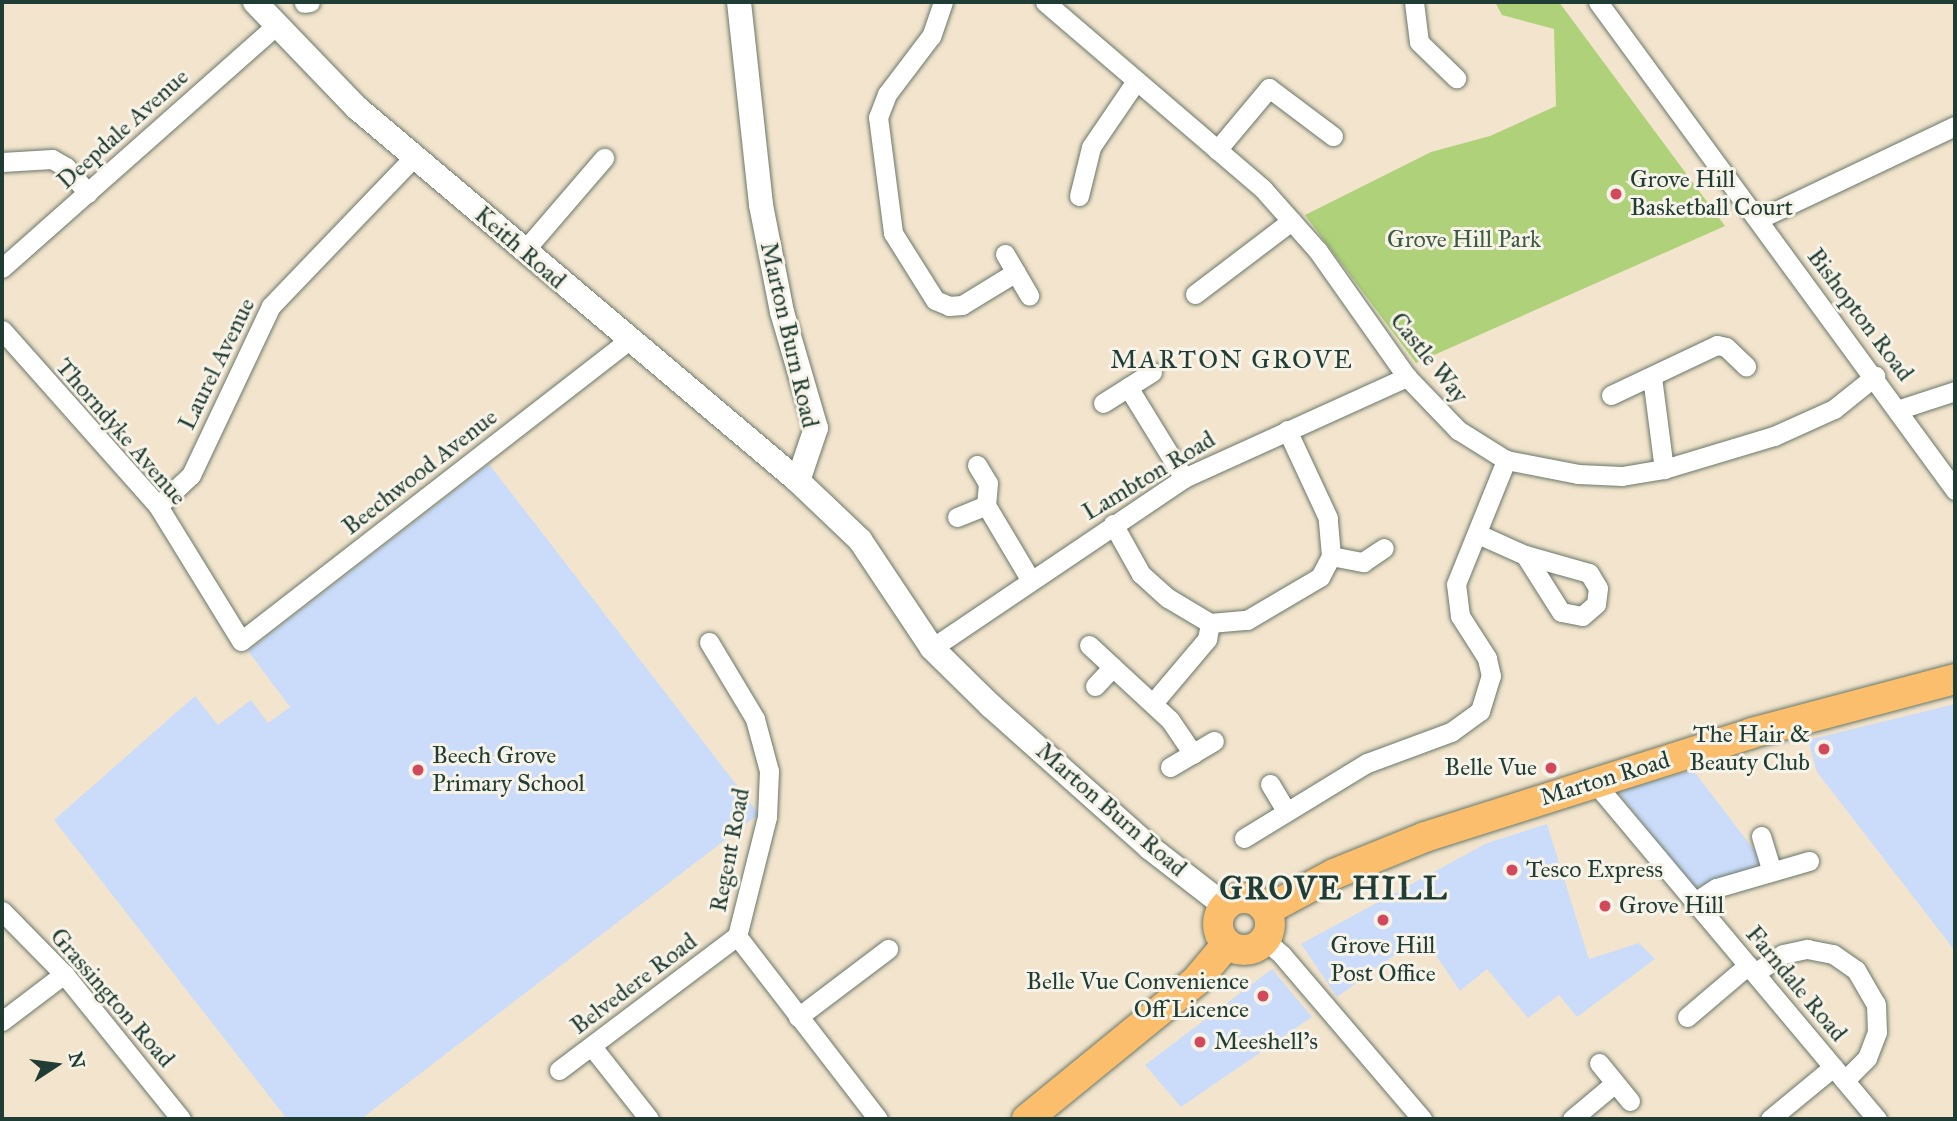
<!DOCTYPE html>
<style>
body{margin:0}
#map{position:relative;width:1957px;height:1121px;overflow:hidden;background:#f3e5cd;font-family:"IM FELL Great Primer",serif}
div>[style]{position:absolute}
.built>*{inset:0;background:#cadcf9}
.green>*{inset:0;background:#aed17a}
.roads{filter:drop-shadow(0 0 2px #69786a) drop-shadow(0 0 2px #69786a)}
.minor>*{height:19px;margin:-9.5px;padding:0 9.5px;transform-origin:9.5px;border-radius:9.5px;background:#fff}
.tertiary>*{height:24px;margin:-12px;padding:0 12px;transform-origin:12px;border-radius:12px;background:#fff}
.primary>*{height:30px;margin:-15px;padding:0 15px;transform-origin:15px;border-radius:15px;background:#fabe6d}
.primary>.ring{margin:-15px;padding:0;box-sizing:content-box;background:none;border:30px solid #fabe6d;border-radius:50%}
.dots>*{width:19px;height:19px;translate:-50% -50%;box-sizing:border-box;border:4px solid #f7f3e8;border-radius:50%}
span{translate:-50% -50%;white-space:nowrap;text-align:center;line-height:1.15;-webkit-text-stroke:6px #f7f3e8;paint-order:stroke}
.street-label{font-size:24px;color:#1f3d34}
.poi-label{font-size:24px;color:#1f3d34}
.left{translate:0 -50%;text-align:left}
.right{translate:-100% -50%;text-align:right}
.park-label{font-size:24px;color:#3c5b42}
.neighbourhood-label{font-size:26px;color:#1f3d34;letter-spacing:2px}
.district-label{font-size:32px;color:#1f3d34;font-weight:700;letter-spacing:2px}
.frame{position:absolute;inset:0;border:4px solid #1f3d34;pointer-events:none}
.north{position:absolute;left:21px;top:1030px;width:70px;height:70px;-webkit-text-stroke:5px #f7f3e8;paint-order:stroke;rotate:77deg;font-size:19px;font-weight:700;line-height:28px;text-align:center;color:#1f3d34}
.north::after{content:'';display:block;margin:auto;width:24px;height:32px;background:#1f3d34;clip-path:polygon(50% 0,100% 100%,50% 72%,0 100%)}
</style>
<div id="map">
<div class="built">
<i style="clip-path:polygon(489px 464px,759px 814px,361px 1119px,287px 1119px,54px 820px,195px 696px,218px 725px,251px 700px,268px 723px,290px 707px,248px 651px)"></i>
<i style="clip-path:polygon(1955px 704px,1955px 951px,1817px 772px,1808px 740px)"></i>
<i style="clip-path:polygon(1693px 770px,1764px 863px,1695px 888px,1617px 791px)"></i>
<i style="clip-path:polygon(1547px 824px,1589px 959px,1639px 943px,1655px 959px,1577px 1017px,1559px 995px,1528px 1018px,1487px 969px,1460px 991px,1422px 935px,1337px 997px,1301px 944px,1487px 843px)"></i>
<i style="clip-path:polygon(1272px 969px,1312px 1017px,1181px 1107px,1145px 1065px)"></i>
</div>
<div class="green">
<i style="clip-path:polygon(1495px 2px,1559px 2px,1725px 226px,1416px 363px,1305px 215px,1431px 152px,1490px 136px,1556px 106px,1554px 29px,1502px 15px)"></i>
</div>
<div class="roads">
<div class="minor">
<i style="left:943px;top:2px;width:36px;rotate:109deg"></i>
<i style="left:931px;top:36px;width:73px;rotate:127.2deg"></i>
<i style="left:887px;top:94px;width:25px;rotate:111deg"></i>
<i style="left:878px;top:117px;width:117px;rotate:82.6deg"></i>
<i style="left:893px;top:233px;width:79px;rotate:57.9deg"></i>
<i style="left:935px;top:300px;width:15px;rotate:23deg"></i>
<i style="left:949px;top:306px;width:13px;rotate:-4deg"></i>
<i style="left:962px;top:305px;width:63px;rotate:-31.4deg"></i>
<i style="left:1045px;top:2px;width:287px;rotate:40.6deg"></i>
<i style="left:1263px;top:189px;width:83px;rotate:48.4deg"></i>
<i style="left:1318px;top:251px;width:154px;rotate:54.8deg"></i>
<i style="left:1407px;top:377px;width:74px;rotate:46.1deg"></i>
<i style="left:1458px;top:430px;width:57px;rotate:32deg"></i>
<i style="left:1506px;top:460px;width:73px;rotate:11deg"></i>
<i style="left:1578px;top:474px;width:44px;rotate:2.6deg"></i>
<i style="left:1622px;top:476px;width:43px;rotate:-9.5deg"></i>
<i style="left:1664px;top:469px;width:115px;rotate:-16.7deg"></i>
<i style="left:1774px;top:436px;width:66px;rotate:-24.2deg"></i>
<i style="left:1834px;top:409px;width:53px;rotate:-38.8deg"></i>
<i style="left:1414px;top:2px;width:40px;rotate:82.9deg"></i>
<i style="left:1419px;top:42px;width:52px;rotate:44.2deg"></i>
<i style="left:1598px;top:2px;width:605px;rotate:53.81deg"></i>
<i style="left:304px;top:3px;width:6px;rotate:-9deg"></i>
<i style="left:1217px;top:150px;width:81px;rotate:-50deg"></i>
<i style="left:1269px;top:88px;width:80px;rotate:36.9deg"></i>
<i style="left:2px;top:162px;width:50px;rotate:-3.4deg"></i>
<i style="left:52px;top:159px;width:16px;rotate:30deg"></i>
<i style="left:66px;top:167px;width:34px;rotate:50deg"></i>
<i style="left:1079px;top:196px;width:50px;rotate:-76.2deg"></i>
<i style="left:1091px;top:147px;width:80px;rotate:-55.7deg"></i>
<i style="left:1759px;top:219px;width:217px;rotate:-25.4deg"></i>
<i style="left:524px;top:251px;width:123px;rotate:-49.3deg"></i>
<i style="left:1005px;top:254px;width:48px;rotate:59.7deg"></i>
<i style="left:2px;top:268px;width:366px;rotate:-41.5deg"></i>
<i style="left:1195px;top:294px;width:121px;rotate:-37.2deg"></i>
<i style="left:2px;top:330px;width:235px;rotate:48.4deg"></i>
<i style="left:158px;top:506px;width:158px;rotate:58.4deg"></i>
<i style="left:241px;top:641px;width:491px;rotate:-37.8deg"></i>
<i style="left:1652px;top:377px;width:93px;rotate:82.6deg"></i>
<i style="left:1128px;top:387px;width:107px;rotate:58.4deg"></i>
<i style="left:1611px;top:395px;width:117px;rotate:-25.3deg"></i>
<i style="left:1717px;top:345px;width:9px;rotate:13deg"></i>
<i style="left:1726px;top:347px;width:28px;rotate:44deg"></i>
<i style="left:1103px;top:403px;width:58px;rotate:-32.3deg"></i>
<i style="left:1900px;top:409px;width:58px;rotate:-18.1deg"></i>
<i style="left:977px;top:465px;width:21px;rotate:59deg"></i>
<i style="left:988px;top:483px;width:22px;rotate:95deg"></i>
<i style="left:986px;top:505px;width:86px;rotate:59.3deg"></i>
<i style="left:158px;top:506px;width:45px;rotate:-43.2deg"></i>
<i style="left:191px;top:475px;width:187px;rotate:-64.7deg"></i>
<i style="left:271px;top:306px;width:207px;rotate:-46.2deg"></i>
<i style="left:957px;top:517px;width:31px;rotate:-22deg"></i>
<i style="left:1113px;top:524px;width:57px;rotate:60.8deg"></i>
<i style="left:1141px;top:574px;width:36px;rotate:42deg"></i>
<i style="left:1168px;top:598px;width:49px;rotate:30.8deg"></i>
<i style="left:1210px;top:623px;width:37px;rotate:-5deg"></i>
<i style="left:1247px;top:620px;width:85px;rotate:-30.5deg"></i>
<i style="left:1320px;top:577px;width:24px;rotate:-62deg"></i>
<i style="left:1331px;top:556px;width:38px;rotate:-95deg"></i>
<i style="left:1328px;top:518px;width:97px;rotate:-115deg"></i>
<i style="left:1478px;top:534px;width:51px;rotate:24.1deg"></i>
<i style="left:1525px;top:555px;width:66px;rotate:15.7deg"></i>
<i style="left:1589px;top:573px;width:17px;rotate:59deg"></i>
<i style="left:1598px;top:588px;width:16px;rotate:97deg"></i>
<i style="left:1596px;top:604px;width:18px;rotate:139deg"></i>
<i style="left:1582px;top:616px;width:21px;rotate:-169deg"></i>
<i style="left:1561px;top:612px;width:67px;rotate:-122.3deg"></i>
<i style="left:1331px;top:556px;width:33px;rotate:11deg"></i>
<i style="left:1363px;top:562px;width:25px;rotate:-34deg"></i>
<i style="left:709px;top:642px;width:90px;rotate:59.1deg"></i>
<i style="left:755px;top:719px;width:54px;rotate:74.9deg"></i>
<i style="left:769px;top:771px;width:46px;rotate:92.5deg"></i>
<i style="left:767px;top:817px;width:123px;rotate:104.1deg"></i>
<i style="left:737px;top:936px;width:231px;rotate:52.4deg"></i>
<i style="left:1089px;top:645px;width:110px;rotate:42.8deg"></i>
<i style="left:1170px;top:720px;width:41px;rotate:55.9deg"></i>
<i style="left:932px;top:648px;width:304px;rotate:-34deg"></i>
<i style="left:1184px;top:478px;width:245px;rotate:-24.4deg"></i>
<i style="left:1095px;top:686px;width:26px;rotate:-47deg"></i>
<i style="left:1153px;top:703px;width:84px;rotate:-49.8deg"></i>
<i style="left:1207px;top:639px;width:16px;rotate:-79deg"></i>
<i style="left:1170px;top:767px;width:51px;rotate:-30.6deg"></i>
<i style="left:1595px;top:783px;width:439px;rotate:50deg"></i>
<i style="left:1270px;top:784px;width:31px;rotate:59deg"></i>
<i style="left:1761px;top:836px;width:37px;rotate:73deg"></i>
<i style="left:1244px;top:838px;width:144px;rotate:-31.4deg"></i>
<i style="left:1367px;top:763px;width:90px;rotate:-20.3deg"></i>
<i style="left:1451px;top:732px;width:36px;rotate:-36deg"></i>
<i style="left:1480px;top:711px;width:37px;rotate:-73deg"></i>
<i style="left:1491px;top:676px;width:18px;rotate:-103deg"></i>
<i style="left:1487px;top:658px;width:50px;rotate:-122.7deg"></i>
<i style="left:1460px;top:616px;width:32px;rotate:-97deg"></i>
<i style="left:1456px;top:584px;width:134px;rotate:-68deg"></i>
<i style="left:1695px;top:902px;width:25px;rotate:-34deg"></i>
<i style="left:1716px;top:888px;width:97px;rotate:-16.2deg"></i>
<i style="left:2px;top:911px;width:88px;rotate:45.5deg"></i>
<i style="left:64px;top:974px;width:186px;rotate:51.1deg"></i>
<i style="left:1265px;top:940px;width:23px;rotate:41deg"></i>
<i style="left:1282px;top:955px;width:216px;rotate:49.5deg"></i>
<i style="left:1755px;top:973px;width:34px;rotate:-34deg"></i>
<i style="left:1783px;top:954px;width:25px;rotate:-12deg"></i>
<i style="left:1807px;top:949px;width:26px;rotate:11deg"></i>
<i style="left:1833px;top:954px;width:28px;rotate:35deg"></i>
<i style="left:1856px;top:970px;width:39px;rotate:60deg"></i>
<i style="left:1876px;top:1004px;width:28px;rotate:88deg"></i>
<i style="left:1877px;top:1032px;width:28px;rotate:111deg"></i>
<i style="left:1867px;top:1058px;width:31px;rotate:135deg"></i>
<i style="left:798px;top:1017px;width:113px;rotate:-37.1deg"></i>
<i style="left:1687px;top:1017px;width:80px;rotate:-40.4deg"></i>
<i style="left:2px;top:1021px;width:78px;rotate:-37.2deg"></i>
<i style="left:593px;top:1048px;width:90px;rotate:51.7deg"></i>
<i style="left:1599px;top:1063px;width:49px;rotate:50.8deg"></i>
<i style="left:559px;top:1070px;width:223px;rotate:-37deg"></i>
<i style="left:1572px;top:1119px;width:56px;rotate:-39.9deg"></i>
<i style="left:1770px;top:1119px;width:82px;rotate:-39.5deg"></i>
</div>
<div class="tertiary">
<i style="left:255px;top:2px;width:147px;rotate:46.1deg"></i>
<i style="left:357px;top:108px;width:578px;rotate:40.22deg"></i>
<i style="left:798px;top:481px;width:86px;rotate:43.6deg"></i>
<i style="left:860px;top:540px;width:130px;rotate:56.3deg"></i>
<i style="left:932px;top:648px;width:83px;rotate:44.5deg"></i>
<i style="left:991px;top:706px;width:212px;rotate:41.7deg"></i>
<i style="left:1149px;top:847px;width:96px;rotate:37.8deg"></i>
<i style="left:739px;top:2px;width:204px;rotate:83.8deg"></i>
<i style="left:761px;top:205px;width:109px;rotate:78.9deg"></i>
<i style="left:782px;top:312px;width:121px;rotate:73.7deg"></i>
<i style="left:816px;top:428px;width:56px;rotate:108.8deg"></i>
</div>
<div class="primary">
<i class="ring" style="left:1218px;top:898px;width:22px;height:22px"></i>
<i style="left:1267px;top:910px;width:76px;rotate:-28.2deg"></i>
<i style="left:1334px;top:874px;width:98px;rotate:-22.1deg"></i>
<i style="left:1425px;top:837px;width:343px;rotate:-17.6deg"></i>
<i style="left:1752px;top:733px;width:210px;rotate:-14.9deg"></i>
<i style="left:1027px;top:1119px;width:218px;rotate:-39.2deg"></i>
<i style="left:1196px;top:981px;width:48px;rotate:-50deg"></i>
</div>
</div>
<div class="dots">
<i style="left:1616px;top:194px;background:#d1495b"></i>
<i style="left:1824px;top:749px;background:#d1495b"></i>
<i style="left:1551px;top:768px;background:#d1495b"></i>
<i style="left:418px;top:770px;background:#d1495b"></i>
<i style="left:1512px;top:870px;background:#d1495b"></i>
<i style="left:1605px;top:906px;background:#d1495b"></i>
<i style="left:1383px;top:920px;background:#d1495b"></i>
<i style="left:1263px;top:996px;background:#d1495b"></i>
<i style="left:1200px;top:1042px;background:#d1495b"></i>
</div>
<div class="street-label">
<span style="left:123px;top:129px;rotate:-42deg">Deepdale Avenue</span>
<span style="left:520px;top:248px;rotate:41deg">Keith Road</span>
<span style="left:1860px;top:315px;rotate:53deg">Bishopton Road</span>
<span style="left:789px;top:335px;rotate:77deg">Marton Burn Road</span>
<span style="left:1429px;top:358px;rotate:51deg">Castle Way</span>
<span style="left:217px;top:364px;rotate:-64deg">Laurel Avenue</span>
<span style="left:121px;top:432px;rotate:49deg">Thorndyke Avenue</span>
<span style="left:420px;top:472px;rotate:-38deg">Beechwood Avenue</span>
<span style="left:1149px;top:476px;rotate:-31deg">Lambton Road</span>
<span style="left:1605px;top:779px;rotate:-17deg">Marton Road</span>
<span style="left:1111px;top:810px;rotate:41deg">Marton Burn Road</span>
<span style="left:730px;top:850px;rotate:-79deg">Regent Road</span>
<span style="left:634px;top:984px;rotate:-37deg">Belvedere Road</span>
<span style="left:1796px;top:984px;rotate:50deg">Farndale Road</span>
<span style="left:112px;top:998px;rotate:49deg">Grassington Road</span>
</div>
<div class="poi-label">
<span class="left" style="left:1630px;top:194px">Grove Hill<br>Basketball Court</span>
<span class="right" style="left:1810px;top:749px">The Hair &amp;<br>Beauty Club</span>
<span class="left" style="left:432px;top:770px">Beech Grove<br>Primary School</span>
<span class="right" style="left:1537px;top:768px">Belle Vue</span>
<span class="left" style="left:1526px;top:870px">Tesco Express</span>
<span class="left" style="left:1619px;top:906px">Grove Hill</span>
<span style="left:1383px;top:960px">Grove Hill<br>Post Office</span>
<span class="right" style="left:1249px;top:996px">Belle Vue Convenience<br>Off Licence</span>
<span class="left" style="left:1214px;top:1042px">Meeshell's</span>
</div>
<div class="park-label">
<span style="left:1464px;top:240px">Grove Hill Park</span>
</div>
<div class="neighbourhood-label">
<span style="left:1232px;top:360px">MARTON GROVE</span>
</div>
<div class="district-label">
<span style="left:1334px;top:889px">GROVE HILL</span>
</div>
<div class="frame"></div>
<div class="north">N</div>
</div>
